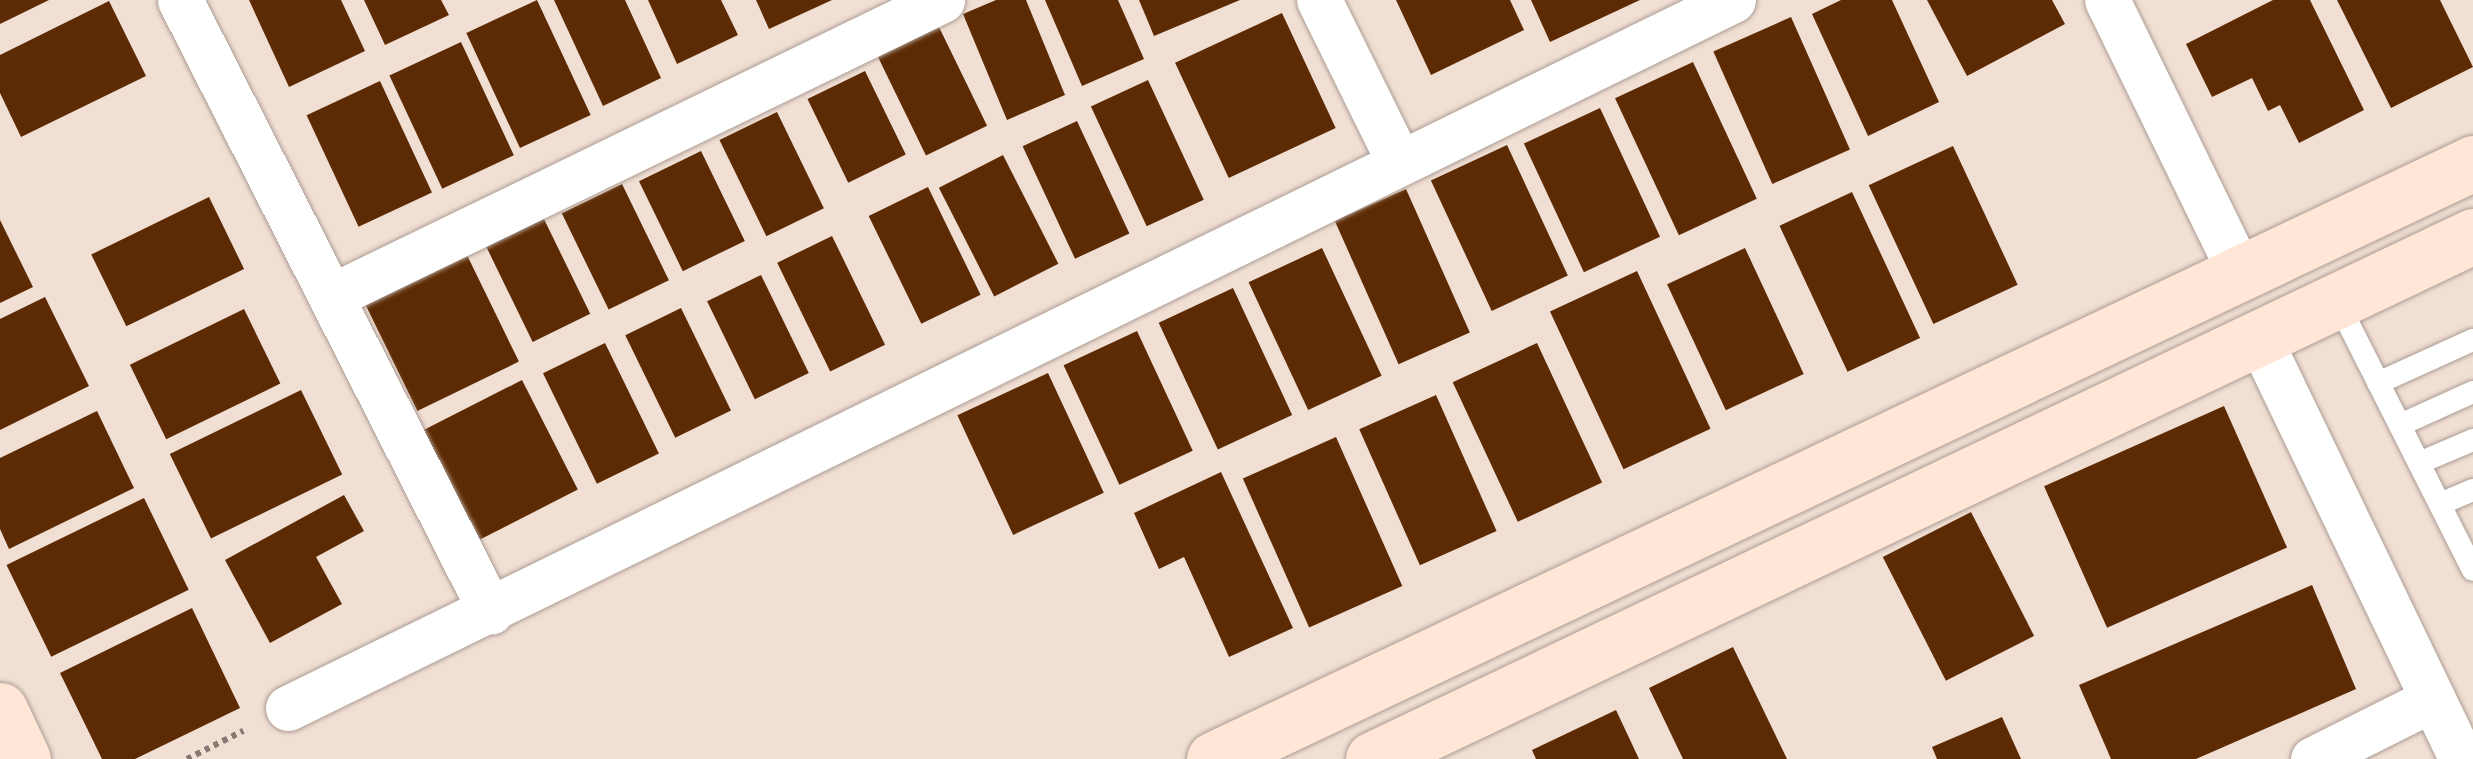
<!DOCTYPE html>
<style>
body{margin:0}
#map{position:relative;width:2473px;height:759px;overflow:hidden;background:#f1dfd4;font-family:"Roboto Condensed",sans-serif}
div>[style]{position:absolute}
.building>*{inset:0;background:#5d2b03;transform-origin:0 0}
.path>*{height:6px;margin-top:-3px;transform-origin:0;background:repeating-linear-gradient(90deg,#867973 0 5px,transparent 0 10px)}
.roads{filter:drop-shadow(0 0 2px #ac9c92) drop-shadow(0 0 2px #ac9c92)}
.lane>*{height:22px;margin:-11px;padding:0 11px;transform-origin:11px;border-radius:11px;background:#fff}
.street>*{height:45px;margin:-22.5px;padding:0 22.5px;transform-origin:22.5px;border-radius:22.5px;background:#fff}
.secondary>*{height:55px;margin:-27.5px;padding:0 27.5px;transform-origin:27.5px;border-radius:27.5px;background:#ffe6d6}
span{translate:-50% -50%;white-space:nowrap;text-align:center;line-height:1.15;-webkit-text-stroke:10px #feece1;paint-order:stroke}
</style>
<div id="map">
<div class="building">
<i style="clip-path:polygon(0 0,49px 0,0 24px)"></i>
<i style="clip-path:polygon(249px 0,341px 0,365px 51px,289px 87px)"></i>
<i style="clip-path:polygon(364px 0,441px 0,449px 15px,385px 45px)"></i>
<i style="left:537px;top:0;width:127px;height:78px;rotate:65deg"></i>
<i style="clip-path:polygon(554px 0,625px 0,661px 78px,603px 106px)"></i>
<i style="clip-path:polygon(648px 0,721px 0,738px 35px,677px 64px)"></i>
<i style="clip-path:polygon(756px 0,832px 0,769px 29px)"></i>
<i style="clip-path:polygon(996px 0,1026px 0,1065px 95px,1007px 120px,963px 14px)"></i>
<i style="clip-path:polygon(1045px 0,1118px 0,1144px 59px,1082px 86px)"></i>
<i style="clip-path:polygon(1139px 0,1240px 0,1154px 36px)"></i>
<i style="clip-path:polygon(1396px 0,1510px 0,1524px 30px,1431px 75px)"></i>
<i style="clip-path:polygon(1531px 0,1640px 0,1550px 42px)"></i>
<i style="clip-path:polygon(1841px 0,1892px 0,1939px 102px,1868px 136px,1812px 14px)"></i>
<i style="clip-path:polygon(1927px 0,2052px 0,2065px 24px,1967px 76px)"></i>
<i style="clip-path:polygon(2273px 0,2310px 0,2364px 110px,2299px 143px,2280px 105px,2268px 111px,2252px 78px,2212px 97px,2186px 44px)"></i>
<i style="clip-path:polygon(2337px 0,2440px 0,2473px 67px,2391px 108px)"></i>
<i style="clip-path:polygon(109px 1px,146px 76px,21px 137px,0 93px,0 55px)"></i>
<i style="left:1282px;top:13px;width:127px;height:118px;rotate:65deg"></i>
<i style="left:1791px;top:17px;width:145px;height:85px;rotate:66deg"></i>
<i style="left:938px;top:25px;width:112px;height:68px;rotate:64deg"></i>
<i style="left:461px;top:42px;width:125px;height:79px;rotate:65deg"></i>
<i style="left:1693px;top:62px;width:151px;height:86px;rotate:65deg"></i>
<i style="left:865px;top:71px;width:93px;height:64px;rotate:64deg"></i>
<i style="left:1148px;top:80px;width:132px;height:63px;rotate:65deg"></i>
<i style="left:380px;top:81px;width:123px;height:81px;rotate:65deg"></i>
<i style="left:1600px;top:108px;width:142px;height:84px;rotate:65deg"></i>
<i style="left:777px;top:112px;width:107px;height:64px;rotate:64deg"></i>
<i style="left:1077px;top:121px;width:124px;height:60px;rotate:65deg"></i>
<i style="left:1507px;top:145px;width:144px;height:84px;rotate:65deg"></i>
<i style="left:1953px;top:146px;width:153px;height:93px;rotate:65deg"></i>
<i style="left:701px;top:151px;width:100px;height:69px;rotate:64deg"></i>
<i style="left:1003px;top:155px;width:122px;height:72px;rotate:63deg"></i>
<i style="left:622px;top:184px;width:107px;height:67px;rotate:64deg"></i>
<i style="left:928px;top:187px;width:120px;height:66px;rotate:64deg"></i>
<i style="left:1406px;top:189px;width:157px;height:78px;rotate:66deg"></i>
<i style="left:1852px;top:192px;width:161px;height:80px;rotate:65deg"></i>
<i style="left:209px;top:197px;width:80px;height:131px;rotate:64deg"></i>
<i style="left:542px;top:215px;width:110px;height:64px;rotate:64deg"></i>
<i style="clip-path:polygon(0 220px,33px 287px,0 303px)"></i>
<i style="left:832px;top:236px;width:121px;height:61px;rotate:64deg"></i>
<i style="left:1322px;top:248px;width:141px;height:81px;rotate:65deg"></i>
<i style="left:1745px;top:248px;width:139px;height:86px;rotate:65deg"></i>
<i style="left:465px;top:251px;width:123px;height:113px;rotate:64deg"></i>
<i style="left:1637px;top:271px;width:174px;height:96px;rotate:65deg"></i>
<i style="left:761px;top:275px;width:109px;height:60px;rotate:64deg"></i>
<i style="left:1233px;top:288px;width:140px;height:82px;rotate:65deg"></i>
<i style="clip-path:polygon(45px 297px,89px 386px,0 430px,0 319px)"></i>
<i style="left:681px;top:308px;width:114px;height:62px;rotate:64deg"></i>
<i style="left:244px;top:309px;width:83px;height:127px;rotate:64deg"></i>
<i style="left:1137px;top:331px;width:132px;height:81px;rotate:65deg"></i>
<i style="left:605px;top:343px;width:123px;height:69px;rotate:64deg"></i>
<i style="left:1537px;top:343px;width:154px;height:93px;rotate:65deg"></i>
<i style="left:1048px;top:373px;width:132px;height:100px;rotate:65deg"></i>
<i style="left:522px;top:380px;width:123px;height:112px;rotate:63deg"></i>
<i style="left:301px;top:390px;width:94px;height:146px;rotate:64deg"></i>
<i style="left:1436px;top:395px;width:149px;height:84px;rotate:66deg"></i>
<i style="left:2224px;top:406px;width:155px;height:197px;rotate:66deg"></i>
<i style="clip-path:polygon(97px 411px,134px 488px,9px 549px,0 529px,0 458px)"></i>
<i style="left:1336px;top:437px;width:163px;height:102px;rotate:66deg"></i>
<i style="clip-path:polygon(1221px 472px,1293px 628px,1229px 657px,1184px 557px,1159px 569px,1134px 513px)"></i>
<i style="clip-path:polygon(344px 495px,364px 531px,316px 557px,342px 604px,270px 643px,225px 560px)"></i>
<i style="left:144px;top:498px;width:102px;height:153px;rotate:64deg"></i>
<i style="left:1971px;top:512px;width:139px;height:99px;rotate:63deg"></i>
<i style="clip-path:polygon(2312px 585px,2356px 689px,2196px 759px,2111px 759px,2079px 685px)"></i>
<i style="clip-path:polygon(192px 608px,240px 708px,135px 759px,102px 759px,60px 673px)"></i>
<i style="clip-path:polygon(1733px 647px,1787px 759px,1683px 759px,1649px 688px)"></i>
<i style="clip-path:polygon(1616px 710px,1639px 759px,1536px 759px,1532px 750px)"></i>
<i style="clip-path:polygon(2002px 717px,2021px 759px,1937px 759px,1932px 747px)"></i>
</div>
<div class="path">
<i style="left:187px;top:759px;width:63px;rotate:-26.6deg"></i>
</div>
<div class="roads">
<div class="lane">
<i style="left:2337px;top:301px;width:301px;rotate:63.2deg"></i>
<i style="left:2378px;top:383px;width:104px;rotate:-24.4deg"></i>
<i style="left:2400px;top:425px;width:80px;rotate:-24.3deg"></i>
<i style="left:2419px;top:463px;width:59px;rotate:-23.1deg"></i>
<i style="left:2440px;top:504px;width:36px;rotate:-23deg"></i>
</div>
<div class="street">
<i style="left:180px;top:0;width:686px;rotate:63.06deg"></i>
<i style="left:1319px;top:0;width:178px;rotate:63.7deg"></i>
<i style="left:2107px;top:0;width:304px;rotate:64deg"></i>
<i style="left:334px;top:295px;width:676px;rotate:-25.88deg"></i>
<i style="left:2259px;top:338px;width:467px;rotate:64.3deg"></i>
<i style="left:288px;top:708px;width:1609px;rotate:-26.1deg"></i>
<i style="left:2313px;top:759px;width:134px;rotate:-26.6deg"></i>
</div>
<div class="secondary">
<i style="left:0;top:710px;width:54px;rotate:64.9deg"></i>
<i style="left:1214px;top:759px;width:1393px;rotate:-25.33deg"></i>
<i style="left:1373px;top:759px;width:1218px;rotate:-25.43deg"></i>
</div>
</div>
</div>
